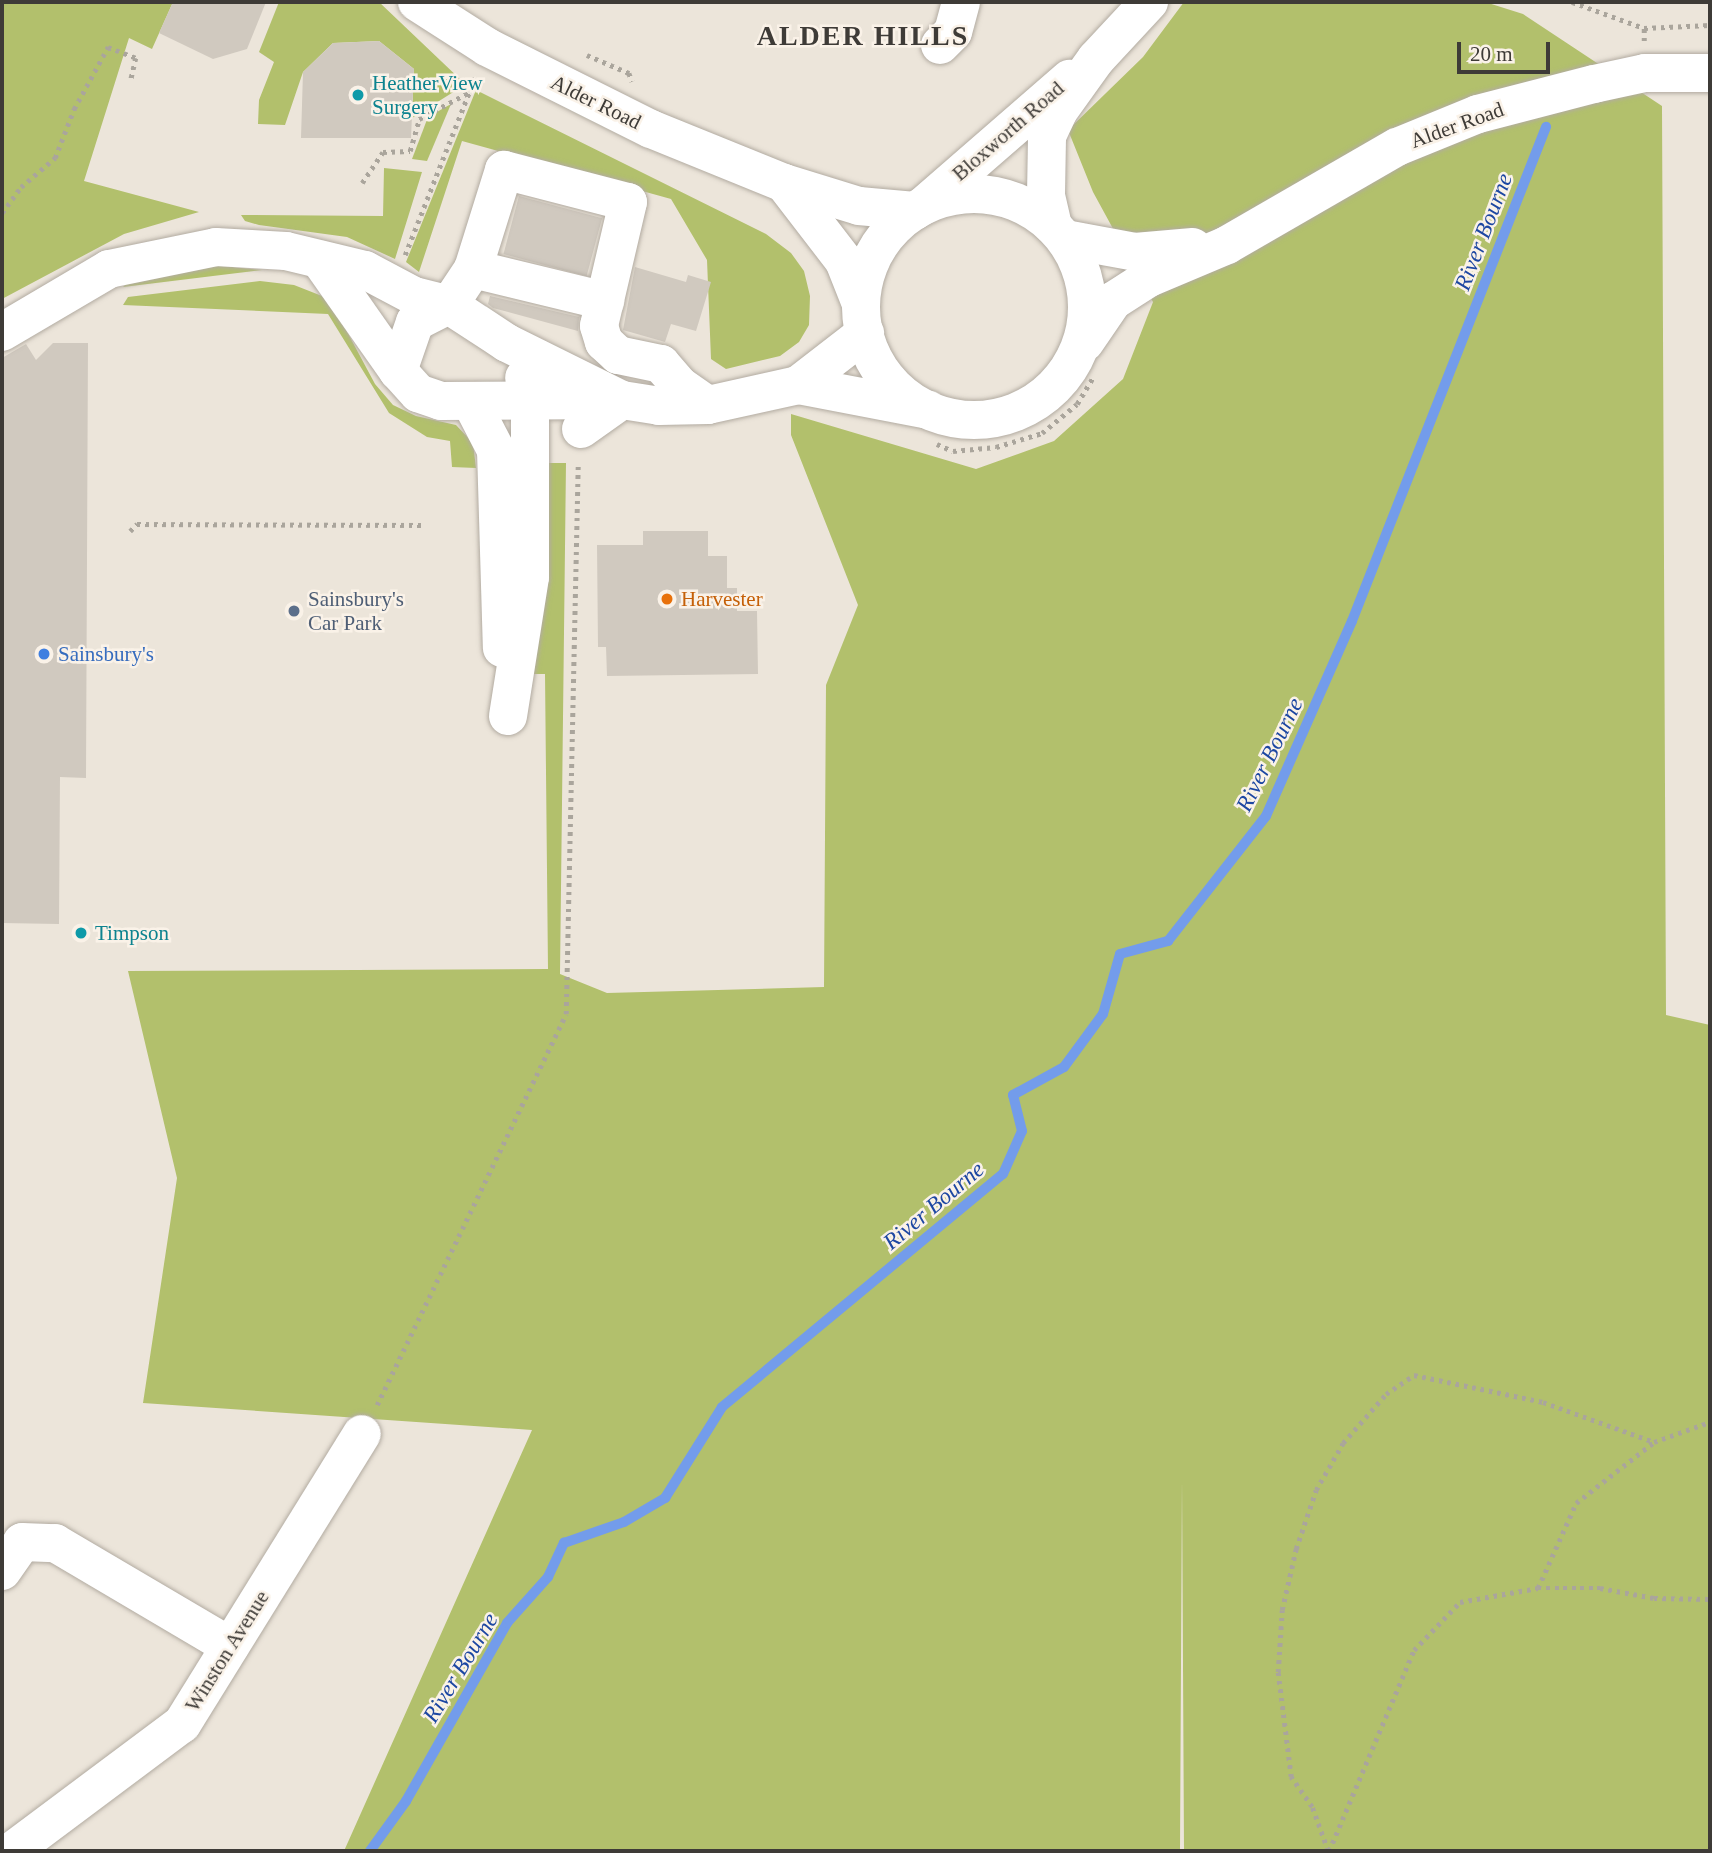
<!DOCTYPE html>
<style>
body{margin:0}
#map{position:relative;width:1712px;height:1853px;overflow:hidden;background:#ece5da;font-family:Georgia,serif}
div>[style]{position:absolute}
.green>*{inset:0;background:#b2c06c}
.stream>*{height:10px;margin:-5px;padding:0 5px;transform-origin:5px;border-radius:5px;background:#739ceb}
.building>*{inset:0;background:#d0c9bf;transform-origin:0 0}
.path>*{height:4.5px;margin-top:-2.25px;transform-origin:0;background:repeating-linear-gradient(90deg,#aaa59c 0 3.5px,transparent 0 8.5px)}
.roads{filter:drop-shadow(0 0 2px #b2aba1) drop-shadow(0 0 2px #b2aba1)}
.minor>*{height:38px;margin:-19px;padding:0 19px;transform-origin:19px;border-radius:19px;background:#fff}
.major>*{height:38px;margin:-19px;padding:0 19px;transform-origin:19px;border-radius:19px;background:#fff}
.major>.ring{margin:-19px;padding:0;box-sizing:content-box;background:none;border:38px solid #fff;border-radius:50%}
.dots>*{width:19px;height:19px;translate:-50% -50%;box-sizing:border-box;border:4px solid #faf2e8;border-radius:50%}
span{translate:-50% -50%;white-space:nowrap;text-align:center;line-height:1.15;-webkit-text-stroke:5px #faf2e8;paint-order:stroke}
.culture-label{font-size:21px;color:#0d838f}
.left{translate:0 -50%;text-align:left}
.street-label{font-size:21px;color:#3e3b37}
.service-label{font-size:21px;color:#4e5e75}
.food-label{font-size:21px;color:#c56008}
.shop-label{font-size:21px;color:#366cbe}
.water-label{font-size:23px;color:#1d47a2;font-style:italic}
.district-label{font-size:28px;color:#3e3b37;font-weight:700;letter-spacing:2px}
.frame{position:absolute;inset:0;border:4px solid #3e3b37;pointer-events:none}
.scale{position:absolute;left:1457px;top:42px;width:93px;height:32px;box-sizing:border-box;border:4px solid #3e3b37;border-top:0;padding-left:9px;font-size:21px;line-height:24px;white-space:nowrap;color:#3e3b37;-webkit-text-stroke:5px #faf2e8;paint-order:stroke}
</style>
<div id="map">
<div class="green">
<i style="clip-path:polygon(2px 2px,173px 2px,152px 49px,129px 38px,84px 181px,199px 212px,124px 234px,2px 299px)"></i>
<i style="clip-path:polygon(279px 2px,379px 2px,462px 81px,455px 91px,412px 118px,414px 69px,379px 41px,333px 43px,303px 72px,285px 125px,258px 124px,259px 100px,274px 62px,259px 52px)"></i>
<i style="clip-path:polygon(1184px 2px,1485px 2px,1523px 14px,1662px 106px,1666px 1015px,1710px 1025px,1710px 1851px,1184px 1851px,1182px 1480px,1180px 1851px,344px 1851px,532px 1430px,143px 1403px,177px 1178px,128px 971px,548px 969px,545px 674px,528px 674px,547px 463px,566px 463px,560px 974px,607px 993px,824px 987px,826px 685px,858px 605px,791px 435px,791px 414px,976px 469px,1054px 441px,1123px 379px,1153px 302px,1093px 192px,1068px 130px,1143px 57px)"></i>
<i style="clip-path:polygon(476px 90px,766px 234px,791px 253px,804px 271px,810px 296px,809px 325px,799px 342px,780px 356px,726px 369px,711px 359px,707px 260px,671px 199px,462px 141px,419px 272px,406px 262px)"></i>
<i style="clip-path:polygon(451px 104px,427px 161px,412px 159px,428px 117px)"></i>
<i style="clip-path:polygon(384px 168px,422px 172px,395px 259px,347px 237px,259px 225px,245px 221px,241px 215px,383px 216px)"></i>
<i style="clip-path:polygon(212px 265px,262px 270px,123px 287px,127px 283px)"></i>
<i style="clip-path:polygon(260px 281px,294px 285px,322px 296px,336px 311px,375px 384px,393px 405px,416px 416px,456px 425px,473px 443px,476px 468px,452px 467px,450px 441px,427px 437px,389px 413px,328px 314px,123px 305px,128px 297px)"></i>
</div>
<div class="stream">
<i style="left:370px;top:1851px;width:62px;rotate:-54.2deg"></i>
<i style="left:406px;top:1801px;width:205px;rotate:-60.4deg"></i>
<i style="left:507px;top:1623px;width:62px;rotate:-48.3deg"></i>
<i style="left:548px;top:1577px;width:38px;rotate:-65deg"></i>
<i style="left:564px;top:1543px;width:64px;rotate:-19.3deg"></i>
<i style="left:624px;top:1522px;width:48px;rotate:-30.3deg"></i>
<i style="left:665px;top:1498px;width:107px;rotate:-57.9deg"></i>
<i style="left:722px;top:1407px;width:365px;rotate:-39.7deg"></i>
<i style="left:1003px;top:1174px;width:47px;rotate:-66.2deg"></i>
<i style="left:1022px;top:1131px;width:37px;rotate:-104deg"></i>
<i style="left:1013px;top:1095px;width:58px;rotate:-28.8deg"></i>
<i style="left:1064px;top:1067px;width:66px;rotate:-53.7deg"></i>
<i style="left:1103px;top:1014px;width:62px;rotate:-74.2deg"></i>
<i style="left:1120px;top:954px;width:50px;rotate:-15.2deg"></i>
<i style="left:1168px;top:941px;width:159px;rotate:-51.9deg"></i>
<i style="left:1266px;top:816px;width:213px;rotate:-66.2deg"></i>
<i style="left:1352px;top:621px;width:531px;rotate:-68.56deg"></i>
</div>
<div class="building">
<i style="clip-path:polygon(173px 2px,266px 2px,247px 49px,213px 59px,159px 33px)"></i>
<i style="clip-path:polygon(379px 41px,414px 69px,411px 138px,301px 138px,303px 72px,333px 43px)"></i>
<i style="left:519px;top:196px;width:86px;height:60px;rotate:15deg"></i>
<i style="clip-path:polygon(635px 267px,686px 282px,688px 275px,711px 282px,696px 331px,671px 324px,665px 342px,623px 330px)"></i>
<i style="clip-path:polygon(490px 296px,579px 317px,578px 331px,493px 308px,488px 304px)"></i>
<i style="clip-path:polygon(53px 343px,88px 343px,86px 778px,60px 777px,59px 924px,2px 923px,2px 358px,26px 344px,36px 360px)"></i>
<i style="clip-path:polygon(643px 531px,708px 531px,708px 556px,727px 556px,727px 588px,737px 588px,737px 611px,757px 611px,758px 674px,607px 676px,606px 647px,598px 647px,597px 545px,643px 545px)"></i>
</div>
<div class="path">
<i style="left:1572px;top:2px;width:77px;rotate:19.9deg"></i>
<i style="left:1644px;top:41px;width:13px;rotate:-90deg"></i>
<i style="left:1644px;top:28px;width:66px;rotate:-2.6deg"></i>
<i style="left:587px;top:55px;width:46px;rotate:23.2deg"></i>
<i style="left:629px;top:73px;width:9px;rotate:69deg"></i>
<i style="left:362px;top:183px;width:37px;rotate:-56deg"></i>
<i style="left:383px;top:152px;width:27px;rotate:-2deg"></i>
<i style="left:410px;top:151px;width:33px;rotate:-74deg"></i>
<i style="left:419px;top:119px;width:55px;rotate:-28deg"></i>
<i style="left:2px;top:213px;width:32px;rotate:-54deg"></i>
<i style="left:21px;top:187px;width:45px;rotate:-40.5deg"></i>
<i style="left:55px;top:158px;width:53px;rotate:-68.8deg"></i>
<i style="left:74px;top:109px;width:71px;rotate:-61.3deg"></i>
<i style="left:108px;top:47px;width:30px;rotate:21deg"></i>
<i style="left:136px;top:58px;width:23px;rotate:103deg"></i>
<i style="left:405px;top:255px;width:191px;rotate:-68.5deg"></i>
<i style="left:937px;top:444px;width:17px;rotate:24deg"></i>
<i style="left:953px;top:451px;width:43px;rotate:-5.3deg"></i>
<i style="left:996px;top:447px;width:48px;rotate:-16.9deg"></i>
<i style="left:1042px;top:433px;width:45px;rotate:-39.6deg"></i>
<i style="left:1077px;top:404px;width:33px;rotate:-59deg"></i>
<i style="left:130px;top:531px;width:10px;rotate:-45deg"></i>
<i style="left:137px;top:524px;width:289px;rotate:0.2deg"></i>
<i style="left:377px;top:1405px;width:434px;rotate:-64.2deg"></i>
<i style="left:566px;top:1014px;width:551px;rotate:-88.75deg"></i>
<i style="left:1538px;top:1588px;width:62px"></i>
<i style="left:1600px;top:1588px;width:55px;rotate:10.5deg"></i>
<i style="left:1654px;top:1598px;width:56px;rotate:1deg"></i>
<i style="left:1328px;top:1851px;width:47px;rotate:-110deg"></i>
<i style="left:1312px;top:1807px;width:37px;rotate:-125deg"></i>
<i style="left:1291px;top:1777px;width:106px;rotate:-97.1deg"></i>
<i style="left:1278px;top:1672px;width:62px;rotate:-86.3deg"></i>
<i style="left:1282px;top:1610px;width:63px;rotate:-77.1deg"></i>
<i style="left:1296px;top:1549px;width:62px;rotate:-71.3deg"></i>
<i style="left:1316px;top:1490px;width:54px;rotate:-60.1deg"></i>
<i style="left:1343px;top:1443px;width:65px;rotate:-48.7deg"></i>
<i style="left:1386px;top:1394px;width:34px;rotate:-34deg"></i>
<i style="left:1414px;top:1375px;width:132px;rotate:11.8deg"></i>
<i style="left:1543px;top:1402px;width:118px;rotate:19.8deg"></i>
<i style="left:1329px;top:1851px;width:218px;rotate:-67.1deg"></i>
<i style="left:1414px;top:1650px;width:66px;rotate:-46.2deg"></i>
<i style="left:1460px;top:1602px;width:79px;rotate:-10.2deg"></i>
<i style="left:1538px;top:1588px;width:93px;rotate:-65.9deg"></i>
<i style="left:1576px;top:1503px;width:99px;rotate:-38deg"></i>
<i style="left:1654px;top:1442px;width:59px;rotate:-19.7deg"></i>
</div>
<div class="roads">
<div class="minor">
<i style="left:940px;top:45px;width:18px;rotate:-45deg"></i>
<i style="left:953px;top:32px;width:31px;rotate:-75deg"></i>
<i style="left:923px;top:206px;width:194px;rotate:-41deg"></i>
<i style="left:1053px;top:226px;width:32px;rotate:-103deg"></i>
<i style="left:1046px;top:195px;width:59px;rotate:-89deg"></i>
<i style="left:1047px;top:136px;width:26px;rotate:-65deg"></i>
<i style="left:1058px;top:112px;width:65px;rotate:-54.4deg"></i>
<i style="left:1096px;top:59px;width:78px;rotate:-47.1deg"></i>
<i style="left:320px;top:260px;width:136px;rotate:54.9deg"></i>
<i style="left:473px;top:269px;width:136px;rotate:13.6deg"></i>
<i style="left:2px;top:332px;width:124px;rotate:-30.5deg"></i>
<i style="left:109px;top:269px;width:109px;rotate:-11.6deg"></i>
<i style="left:216px;top:247px;width:70px;rotate:3.3deg"></i>
<i style="left:286px;top:251px;width:81px;rotate:13.5deg"></i>
<i style="left:365px;top:270px;width:55px;rotate:28deg"></i>
<i style="left:414px;top:296px;width:36px;rotate:14deg"></i>
<i style="left:449px;top:305px;width:69px;rotate:33.2deg"></i>
<i style="left:507px;top:343px;width:126px;rotate:26.4deg"></i>
<i style="left:798px;top:385px;width:133px;rotate:10.8deg"></i>
<i style="left:622px;top:400px;width:181px;rotate:179.7deg"></i>
<i style="left:441px;top:401px;width:24px;rotate:-161deg"></i>
<i style="left:418px;top:393px;width:30px;rotate:-132deg"></i>
<i style="left:398px;top:371px;width:52px;rotate:-70.9deg"></i>
<i style="left:415px;top:322px;width:38px;rotate:-27deg"></i>
<i style="left:449px;top:305px;width:43px;rotate:-56.3deg"></i>
<i style="left:473px;top:269px;width:104px;rotate:-72.6deg"></i>
<i style="left:504px;top:170px;width:128px;rotate:14.5deg"></i>
<i style="left:628px;top:202px;width:127px;rotate:103.2deg"></i>
<i style="left:599px;top:326px;width:17px;rotate:73deg"></i>
<i style="left:604px;top:342px;width:19px;rotate:43deg"></i>
<i style="left:618px;top:355px;width:44px;rotate:11.8deg"></i>
<i style="left:661px;top:364px;width:28px;rotate:49deg"></i>
<i style="left:679px;top:385px;width:35px;rotate:35deg"></i>
<i style="left:471px;top:402px;width:54px;rotate:62.5deg"></i>
<i style="left:496px;top:450px;width:198px;rotate:88.3deg"></i>
<i style="left:581px;top:429px;width:50px;rotate:-35.3deg"></i>
<i style="left:622px;top:400px;width:37px;rotate:9deg"></i>
<i style="left:659px;top:406px;width:49px;rotate:-1.2deg"></i>
<i style="left:708px;top:405px;width:92px;rotate:-12.5deg"></i>
<i style="left:798px;top:385px;width:85px;rotate:-37.8deg"></i>
<i style="left:508px;top:716px;width:141px;rotate:-81deg"></i>
<i style="left:530px;top:577px;width:174px;rotate:-90deg"></i>
<i style="left:530px;top:403px;width:26px;rotate:-103deg"></i>
<i style="left:2px;top:1571px;width:35px;rotate:-55deg"></i>
<i style="left:22px;top:1542px;width:33px;rotate:2deg"></i>
<i style="left:55px;top:1543px;width:203px;rotate:30.5deg"></i>
<i style="left:12px;top:1851px;width:212px;rotate:-36.8deg"></i>
<i style="left:182px;top:1724px;width:341px;rotate:-58.2deg"></i>
</div>
<div class="major">
<i style="left:417px;top:2px;width:83px;rotate:32.7deg"></i>
<i style="left:487px;top:47px;width:183px;rotate:26.6deg"></i>
<i style="left:651px;top:129px;width:144px;rotate:22.1deg"></i>
<i style="left:784px;top:183px;width:78px;rotate:17deg"></i>
<i style="left:859px;top:206px;width:56px;rotate:5.1deg"></i>
<i style="left:784px;top:183px;width:98px;rotate:52.4deg"></i>
<i style="left:844px;top:261px;width:46px;rotate:68.4deg"></i>
<i class="ring" style="left:861px;top:194px;width:188px;height:188px"></i>
<i style="left:1065px;top:239px;width:71px;rotate:10.5deg"></i>
<i style="left:1135px;top:252px;width:58px;rotate:-4.9deg"></i>
<i style="left:1085px;top:342px;width:50px;rotate:-55.7deg"></i>
<i style="left:1113px;top:301px;width:43px;rotate:-32.6deg"></i>
<i style="left:1149px;top:278px;width:85px;rotate:-22.9deg"></i>
<i style="left:1227px;top:245px;width:196px;rotate:-30deg"></i>
<i style="left:1397px;top:147px;width:87px;rotate:-22.2deg"></i>
<i style="left:1478px;top:114px;width:120px;rotate:-14.5deg"></i>
<i style="left:1594px;top:84px;width:52px;rotate:-12.2deg"></i>
<i style="left:1645px;top:73px;width:65px"></i>
</div>
</div>
<div class="dots">
<i style="left:358px;top:95px;background:#0f9aa8"></i>
<i style="left:667px;top:599px;background:#e8710a"></i>
<i style="left:294px;top:611px;background:#5c6f8a"></i>
<i style="left:44px;top:654px;background:#3f7fe0"></i>
<i style="left:81px;top:933px;background:#0f9aa8"></i>
</div>
<div class="culture-label">
<span class="left" style="left:372px;top:95px">HeatherView<br>Surgery</span>
<span class="left" style="left:95px;top:933px">Timpson</span>
</div>
<div class="street-label">
<span style="left:596px;top:102px;rotate:26deg">Alder Road</span>
<span style="left:1457px;top:125px;rotate:-20deg">Alder Road</span>
<span style="left:1008px;top:131px;rotate:-41deg">Bloxworth Road</span>
<span style="left:227px;top:1651px;rotate:-58deg">Winston Avenue</span>
</div>
<div class="service-label">
<span class="left" style="left:308px;top:611px">Sainsbury's<br>Car Park</span>
</div>
<div class="food-label">
<span class="left" style="left:681px;top:599px">Harvester</span>
</div>
<div class="shop-label">
<span class="left" style="left:58px;top:654px">Sainsbury's</span>
</div>
<div class="water-label">
<span style="left:1484px;top:232px;rotate:-69deg">River Bourne</span>
<span style="left:1270px;top:755px;rotate:-64deg">River Bourne</span>
<span style="left:934px;top:1206px;rotate:-40deg">River Bourne</span>
<span style="left:461px;top:1668px;rotate:-59deg">River Bourne</span>
</div>
<div class="district-label">
<span style="left:863px;top:36px">ALDER HILLS</span>
</div>
<div class="frame"></div>
<div class="scale">20 m</div>
</div>
